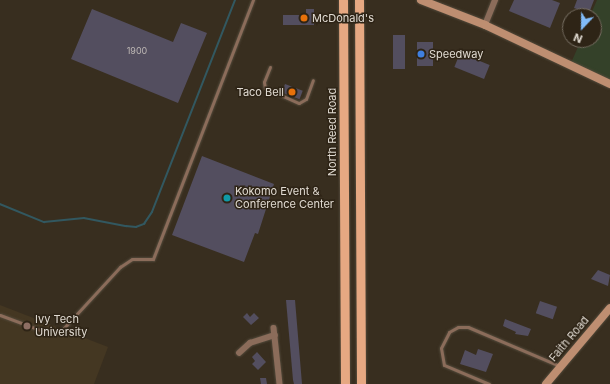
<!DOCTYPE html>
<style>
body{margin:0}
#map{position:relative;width:610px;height:384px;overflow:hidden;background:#382e1f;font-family:Inter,sans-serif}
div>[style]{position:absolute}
.built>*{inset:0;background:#443722}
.green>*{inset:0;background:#344129}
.stream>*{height:1.5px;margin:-0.75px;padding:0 0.75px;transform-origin:0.75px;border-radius:0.75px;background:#325860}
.building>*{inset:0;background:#534e5f;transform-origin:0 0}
.roads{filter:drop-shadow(0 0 1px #534a3b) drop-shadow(0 0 1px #534a3b)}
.lane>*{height:3px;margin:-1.5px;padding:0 1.5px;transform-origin:1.5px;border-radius:1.5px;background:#8b6c5a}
.street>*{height:5.5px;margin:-2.75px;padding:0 2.75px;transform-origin:2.75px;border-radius:2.75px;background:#8b6c5a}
.secondary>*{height:8px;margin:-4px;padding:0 4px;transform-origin:4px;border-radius:4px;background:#be8e71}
.primary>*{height:9px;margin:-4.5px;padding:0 4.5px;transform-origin:4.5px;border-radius:4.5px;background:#e6a882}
.dots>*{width:11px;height:11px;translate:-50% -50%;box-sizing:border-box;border:2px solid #2e2416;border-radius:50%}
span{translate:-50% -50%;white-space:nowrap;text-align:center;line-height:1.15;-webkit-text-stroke:3px #2e2416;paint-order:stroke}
.number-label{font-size:9px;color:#bdb7b4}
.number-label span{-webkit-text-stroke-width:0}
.poi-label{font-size:11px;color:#e0dad1}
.left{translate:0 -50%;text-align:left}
.right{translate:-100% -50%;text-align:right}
.street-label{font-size:11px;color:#e0dad1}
.north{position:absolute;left:562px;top:8px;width:40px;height:40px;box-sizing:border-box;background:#2e2416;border:1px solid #756d61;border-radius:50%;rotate:202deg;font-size:11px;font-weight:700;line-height:16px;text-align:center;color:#e0dad1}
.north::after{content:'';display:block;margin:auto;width:14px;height:18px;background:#81bcfa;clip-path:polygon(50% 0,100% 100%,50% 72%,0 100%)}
</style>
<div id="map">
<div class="built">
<i style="clip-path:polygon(0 305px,108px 347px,94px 384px,0 384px)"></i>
</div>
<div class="green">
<i style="clip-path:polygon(597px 0,610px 0,610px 80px,571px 63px,581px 40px,594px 40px,594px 16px,590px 16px)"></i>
</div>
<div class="stream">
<i style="left:0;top:204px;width:48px;rotate:22.2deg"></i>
<i style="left:44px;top:222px;width:40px;rotate:-5.7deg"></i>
<i style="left:84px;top:218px;width:43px;rotate:10.8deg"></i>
<i style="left:126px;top:226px;width:10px;rotate:6deg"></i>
<i style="left:136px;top:227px;width:9px;rotate:-21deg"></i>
<i style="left:144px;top:224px;width:14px;rotate:-56deg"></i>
<i style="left:152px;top:212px;width:228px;rotate:-68.6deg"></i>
</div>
<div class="building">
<i style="clip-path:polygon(514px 0,552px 0,560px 3px,550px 28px,509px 11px)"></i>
<i style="clip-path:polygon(577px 0,594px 0,589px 13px,574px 8px)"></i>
<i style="clip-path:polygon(92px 9px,173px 42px,181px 23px,207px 33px,178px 103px,71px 59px)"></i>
<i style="clip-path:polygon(306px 9px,314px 9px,314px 25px,283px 25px,283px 15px,306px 15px)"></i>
<i style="left:393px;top:35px;width:12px;height:34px"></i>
<i style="left:417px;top:42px;width:16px;height:24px"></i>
<i style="left:460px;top:53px;width:32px;height:15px;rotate:22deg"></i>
<i style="left:285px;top:84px;width:19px;height:9px;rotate:21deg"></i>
<i style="clip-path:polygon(202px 156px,274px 184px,258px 234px,255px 233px,244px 262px,172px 235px)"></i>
<i style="clip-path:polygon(598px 270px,610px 275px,608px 286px,591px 279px)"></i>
<i style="clip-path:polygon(286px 300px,295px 300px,302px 384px,294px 384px,293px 380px)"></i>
<i style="left:540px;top:301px;width:18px;height:13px;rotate:19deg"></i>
<i style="clip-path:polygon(247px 313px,250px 317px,254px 313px,259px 318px,251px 325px,243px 317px)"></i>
<i style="clip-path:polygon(505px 319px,531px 329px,528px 336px,515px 334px,516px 332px,503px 326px)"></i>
<i style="clip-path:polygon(478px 349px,493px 354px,486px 372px,460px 364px,465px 350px,476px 355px)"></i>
<i style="clip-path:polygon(257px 352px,266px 362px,258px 370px,252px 364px,255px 361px,252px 357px)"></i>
<i style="clip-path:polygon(260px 378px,266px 378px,267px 384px,261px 384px)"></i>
</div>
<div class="roads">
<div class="lane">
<i style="left:270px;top:67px;width:16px;rotate:112deg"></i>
<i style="left:264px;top:82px;width:6px;rotate:81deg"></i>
<i style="left:265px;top:88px;width:37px;rotate:24deg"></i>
<i style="left:299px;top:103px;width:8px;rotate:-30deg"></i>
<i style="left:306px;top:99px;width:20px;rotate:-70deg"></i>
<i style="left:0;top:315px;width:46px;rotate:20.4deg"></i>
<i style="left:43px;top:331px;width:10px;rotate:11deg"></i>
<i style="left:53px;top:333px;width:9px;rotate:-18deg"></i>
<i style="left:62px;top:330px;width:86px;rotate:-47.4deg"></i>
<i style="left:120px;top:267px;width:14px;rotate:-34deg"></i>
<i style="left:132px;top:259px;width:21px"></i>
<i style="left:153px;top:259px;width:278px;rotate:-68.9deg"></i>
<i style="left:489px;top:384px;width:49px;rotate:-157.1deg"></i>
<i style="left:444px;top:365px;width:17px;rotate:-100deg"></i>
<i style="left:441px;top:348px;width:18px;rotate:-63deg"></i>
<i style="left:449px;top:332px;width:10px;rotate:-29deg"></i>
<i style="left:458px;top:327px;width:10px"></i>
<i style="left:468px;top:327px;width:100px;rotate:23deg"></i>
</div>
<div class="street">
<i style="left:485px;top:25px;width:27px;rotate:-68deg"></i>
<i style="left:274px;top:328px;width:56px;rotate:83.9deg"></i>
<i style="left:239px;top:353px;width:15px;rotate:-42deg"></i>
<i style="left:250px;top:343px;width:26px;rotate:-18deg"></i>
</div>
<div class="secondary">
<i style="left:421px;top:0;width:69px;rotate:21.3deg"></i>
<i style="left:485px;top:25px;width:138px;rotate:25.3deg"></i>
<i style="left:546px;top:384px;width:99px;rotate:-49.9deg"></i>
</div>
<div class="primary">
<i style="left:343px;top:0;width:384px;rotate:89.7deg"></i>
<i style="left:359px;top:0;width:384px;rotate:89.7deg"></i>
</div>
</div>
<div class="dots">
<i style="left:304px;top:18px;background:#e8710a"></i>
<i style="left:421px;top:54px;background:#3f7fe0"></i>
<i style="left:292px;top:92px;background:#e8710a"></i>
<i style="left:227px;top:198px;background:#0f9aa8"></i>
<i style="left:27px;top:326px;background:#8d6e63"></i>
</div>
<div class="number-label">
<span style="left:137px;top:51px">1900</span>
</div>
<div class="poi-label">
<span class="left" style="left:312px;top:18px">McDonald's</span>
<span class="left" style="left:429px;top:54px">Speedway</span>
<span class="right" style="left:284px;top:92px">Taco Bell</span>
<span class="left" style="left:235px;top:198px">Kokomo Event &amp;<br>Conference Center</span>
<span class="left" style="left:35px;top:326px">Ivy Tech<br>University</span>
</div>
<div class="street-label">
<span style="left:332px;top:132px;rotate:-90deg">North Reed Road</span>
<span style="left:569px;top:339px;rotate:-50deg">Faith Road</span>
</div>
<div class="north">N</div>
</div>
